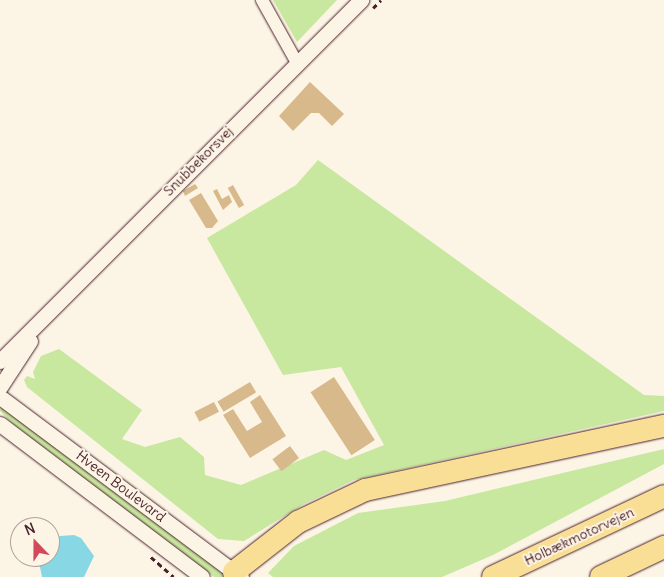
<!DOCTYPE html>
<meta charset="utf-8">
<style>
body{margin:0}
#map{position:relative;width:664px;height:577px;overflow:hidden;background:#fcf5e5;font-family:Delius,sans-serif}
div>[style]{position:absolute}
.green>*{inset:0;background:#c8e79f}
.water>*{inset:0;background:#88d7e4}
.building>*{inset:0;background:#d8b98c;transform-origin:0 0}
.path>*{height:2.5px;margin-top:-1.25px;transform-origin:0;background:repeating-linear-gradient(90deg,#4a1f2b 0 5px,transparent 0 9px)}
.roads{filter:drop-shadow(0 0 1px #4a1f2b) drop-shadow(0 0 1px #4a1f2b)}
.minor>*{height:12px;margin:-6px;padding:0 6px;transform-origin:6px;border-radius:6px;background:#fcf5e5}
.tertiary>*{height:15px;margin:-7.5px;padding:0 7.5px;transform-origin:7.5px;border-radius:7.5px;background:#fcf5e5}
.motorway>*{height:22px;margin:-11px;padding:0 11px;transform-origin:11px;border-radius:11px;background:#f9df96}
span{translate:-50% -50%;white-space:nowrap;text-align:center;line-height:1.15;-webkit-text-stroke:4px #fcf5e5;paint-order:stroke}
.street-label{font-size:14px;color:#4a1f2b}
.north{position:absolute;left:10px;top:517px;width:50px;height:50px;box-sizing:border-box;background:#fcf5e5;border:1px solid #b59f9b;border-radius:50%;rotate:338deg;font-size:14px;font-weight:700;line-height:20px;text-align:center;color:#4a1f2b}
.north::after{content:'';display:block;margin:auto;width:18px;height:22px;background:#d1495b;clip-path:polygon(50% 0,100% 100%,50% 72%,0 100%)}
</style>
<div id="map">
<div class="green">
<i style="clip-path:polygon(273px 0,337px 0,297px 42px)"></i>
<i style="clip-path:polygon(318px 160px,644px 395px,664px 396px,664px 411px,354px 480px,304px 504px,244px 541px,218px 539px,27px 387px,24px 380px,27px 376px,35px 379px,33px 372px,41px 356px,59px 349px,142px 410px,122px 439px,145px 447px,180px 437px,204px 457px,205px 475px,241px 485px,324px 450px,346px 460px,384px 445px,341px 367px,283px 375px,207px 238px,296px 185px)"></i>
<i style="clip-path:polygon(1px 406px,224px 572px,222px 577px,214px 577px,20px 431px,0 411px)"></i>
<i style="clip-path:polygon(664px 449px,664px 464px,493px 555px,442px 577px,273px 577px,268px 573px,294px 546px,358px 513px,445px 501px)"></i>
</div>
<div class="water">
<i style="clip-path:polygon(74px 535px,81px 538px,94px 556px,84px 577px,42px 577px,38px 557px,50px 557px,50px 542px,60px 536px)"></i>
</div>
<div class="building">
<i style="clip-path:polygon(310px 82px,344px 114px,332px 126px,319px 113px,311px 113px,293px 131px,279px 116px)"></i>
<i style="clip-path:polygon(195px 184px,198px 188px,185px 196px,183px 191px)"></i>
<i style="left:233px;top:185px;width:23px;height:6px;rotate:61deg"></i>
<i style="clip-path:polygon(217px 189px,222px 199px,229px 195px,232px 202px,223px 210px,213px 191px)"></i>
<i style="clip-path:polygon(201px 193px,218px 221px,212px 228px,206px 228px,189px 200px)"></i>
<i style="left:334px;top:377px;width:75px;height:28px;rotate:57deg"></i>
<i style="left:250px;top:382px;width:12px;height:38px;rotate:59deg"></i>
<i style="clip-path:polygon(260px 395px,286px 436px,250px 458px,223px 415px,233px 409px,247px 431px,262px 422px,250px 402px)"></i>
<i style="left:214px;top:402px;width:11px;height:22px;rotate:63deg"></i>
<i style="left:290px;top:446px;width:15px;height:22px;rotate:53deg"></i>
</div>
<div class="path">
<i style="left:373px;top:8px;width:11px;rotate:-45deg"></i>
<i style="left:151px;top:557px;width:30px;rotate:41deg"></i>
</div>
<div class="roads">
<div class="minor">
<i style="left:262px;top:0;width:72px;rotate:60.9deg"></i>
</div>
<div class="tertiary">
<i style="left:0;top:361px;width:511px;rotate:-45deg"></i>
<i style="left:0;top:387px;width:55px;rotate:-56.9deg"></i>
<i style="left:0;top:397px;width:301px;rotate:36.8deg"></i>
<i style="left:0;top:424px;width:253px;rotate:37.1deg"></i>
</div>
<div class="motorway">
<i style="left:234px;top:572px;width:81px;rotate:-38deg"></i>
<i style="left:298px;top:522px;width:74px;rotate:-25.5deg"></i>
<i style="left:365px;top:490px;width:306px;rotate:-12.1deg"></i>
<i style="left:493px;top:577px;width:189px;rotate:-25.3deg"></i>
<i style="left:601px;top:577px;width:70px;rotate:-25.5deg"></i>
</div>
</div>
<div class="street-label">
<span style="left:198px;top:161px;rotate:-45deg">Snubbekorsvej</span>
<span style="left:121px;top:486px;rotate:37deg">Hveen Boulevard</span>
<span style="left:579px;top:536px;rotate:-25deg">Holbækmotorvejen</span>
</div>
<div class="north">N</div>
</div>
